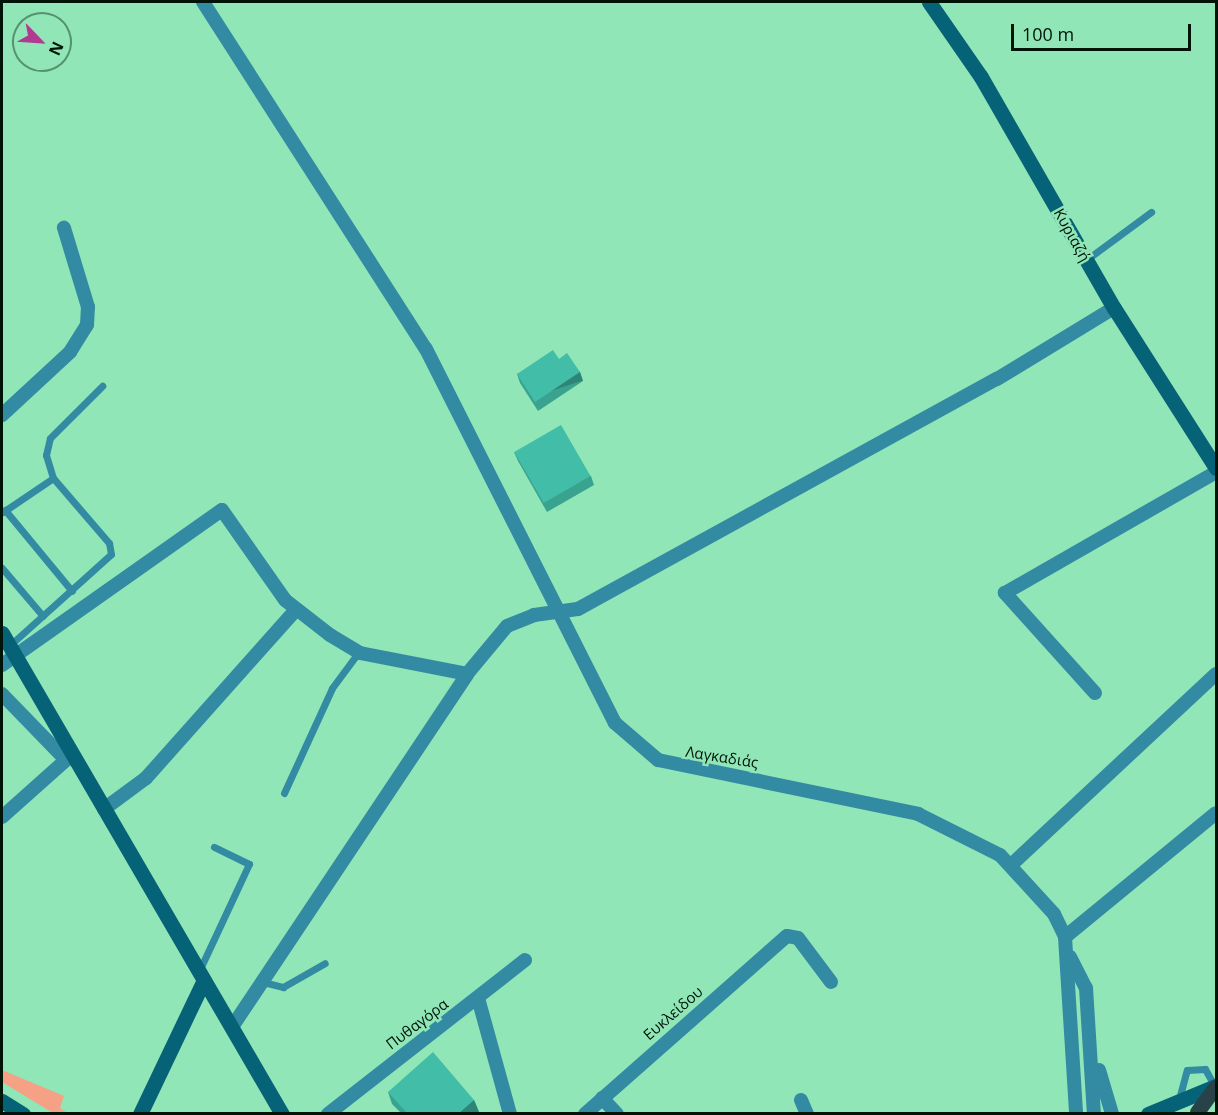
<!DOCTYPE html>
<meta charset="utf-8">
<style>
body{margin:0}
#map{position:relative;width:1218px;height:1115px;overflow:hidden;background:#90e6b7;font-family:"Open Sans",sans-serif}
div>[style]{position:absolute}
.green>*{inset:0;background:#f5a185}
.lane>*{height:7px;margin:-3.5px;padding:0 3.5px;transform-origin:3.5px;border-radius:3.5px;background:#328ba3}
.street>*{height:14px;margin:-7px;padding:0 7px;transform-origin:7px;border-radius:7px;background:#328ba3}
.secondary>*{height:15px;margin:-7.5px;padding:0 7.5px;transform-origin:7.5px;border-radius:7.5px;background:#066277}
.primary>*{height:15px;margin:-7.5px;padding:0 7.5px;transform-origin:7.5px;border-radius:7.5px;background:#28424a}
.wall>*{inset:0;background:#39a390}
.shaded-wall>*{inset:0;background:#2e8476;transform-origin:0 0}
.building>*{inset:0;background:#42bda8;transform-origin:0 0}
span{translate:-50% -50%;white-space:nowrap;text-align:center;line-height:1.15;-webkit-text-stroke:5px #90e6b7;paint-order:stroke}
.street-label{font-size:15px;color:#001508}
.frame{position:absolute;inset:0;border:3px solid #001508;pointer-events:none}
.north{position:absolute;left:12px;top:12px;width:60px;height:60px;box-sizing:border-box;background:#90e6b7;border:2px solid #569271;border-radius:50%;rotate:115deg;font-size:16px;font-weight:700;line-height:24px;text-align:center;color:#001508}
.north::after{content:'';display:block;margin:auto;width:21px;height:27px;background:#b03b93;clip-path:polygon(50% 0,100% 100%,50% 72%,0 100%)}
.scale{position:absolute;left:1011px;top:24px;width:180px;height:27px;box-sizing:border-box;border:3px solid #001508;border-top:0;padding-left:8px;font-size:18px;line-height:21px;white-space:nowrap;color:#001508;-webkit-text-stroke:4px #90e6b7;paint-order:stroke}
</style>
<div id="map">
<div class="green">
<i style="clip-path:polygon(2px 1070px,64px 1096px,60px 1108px,67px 1113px,53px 1113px,2px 1082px)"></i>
</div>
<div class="lane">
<i style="left:1086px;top:260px;width:81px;rotate:-36.4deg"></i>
<i style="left:5px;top:510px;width:105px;rotate:50.4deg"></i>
<i style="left:3px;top:512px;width:60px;rotate:-34.2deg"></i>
<i style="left:2px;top:568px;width:63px;rotate:49.5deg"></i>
<i style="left:9px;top:646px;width:137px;rotate:-42deg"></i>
<i style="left:111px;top:554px;width:11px;rotate:-100deg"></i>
<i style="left:109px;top:543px;width:86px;rotate:-130.7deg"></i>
<i style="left:53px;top:478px;width:24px;rotate:-107deg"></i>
<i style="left:46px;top:455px;width:17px;rotate:-77deg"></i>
<i style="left:50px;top:438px;width:74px;rotate:-45deg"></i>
<i style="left:284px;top:793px;width:115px;rotate:-65.4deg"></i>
<i style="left:332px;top:688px;width:44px;rotate:-53.4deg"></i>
<i style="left:200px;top:969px;width:116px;rotate:-65deg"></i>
<i style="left:249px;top:864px;width:39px;rotate:-154deg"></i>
<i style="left:263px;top:982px;width:21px;rotate:14deg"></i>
<i style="left:283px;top:987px;width:48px;rotate:-29.7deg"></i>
<i style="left:1179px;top:1099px;width:30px;rotate:-75deg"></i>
<i style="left:1187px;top:1070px;width:18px;rotate:-3deg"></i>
<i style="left:1205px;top:1069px;width:21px;rotate:61deg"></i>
</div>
<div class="street">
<i style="left:203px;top:2px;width:412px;rotate:57.3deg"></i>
<i style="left:426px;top:349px;width:419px;rotate:63.2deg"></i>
<i style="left:615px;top:723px;width:57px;rotate:40.7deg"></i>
<i style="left:658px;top:760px;width:266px;rotate:11.7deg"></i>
<i style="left:918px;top:814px;width:92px;rotate:26.6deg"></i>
<i style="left:1000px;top:855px;width:80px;rotate:47.5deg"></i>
<i style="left:1054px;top:914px;width:25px;rotate:64deg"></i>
<i style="left:1065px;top:937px;width:177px;rotate:86.4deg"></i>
<i style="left:2px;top:415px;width:93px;rotate:-42.8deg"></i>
<i style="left:70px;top:352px;width:32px;rotate:-58deg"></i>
<i style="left:87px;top:325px;width:18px;rotate:-87deg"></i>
<i style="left:88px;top:307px;width:83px;rotate:-106.9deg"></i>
<i style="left:2px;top:665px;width:269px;rotate:-35.2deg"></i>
<i style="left:222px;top:510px;width:110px;rotate:55deg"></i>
<i style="left:285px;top:600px;width:57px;rotate:37.9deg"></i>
<i style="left:330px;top:635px;width:35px;rotate:31deg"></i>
<i style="left:360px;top:653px;width:109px;rotate:11.1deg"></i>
<i style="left:1095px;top:693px;width:135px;rotate:-132deg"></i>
<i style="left:1005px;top:593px;width:243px;rotate:-29.8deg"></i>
<i style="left:2px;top:694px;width:92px;rotate:45.9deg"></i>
<i style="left:66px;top:760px;width:8px;rotate:-45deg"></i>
<i style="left:104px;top:809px;width:52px;rotate:-36.4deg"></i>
<i style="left:146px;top:778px;width:224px;rotate:-48.3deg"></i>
<i style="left:2px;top:817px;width:86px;rotate:-41.7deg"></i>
<i style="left:1011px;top:865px;width:280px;rotate:-43deg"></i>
<i style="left:1065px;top:937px;width:195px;rotate:-39.4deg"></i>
<i style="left:1070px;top:957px;width:35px;rotate:63deg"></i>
<i style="left:1086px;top:988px;width:126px;rotate:86.4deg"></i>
<i style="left:478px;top:998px;width:120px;rotate:74.6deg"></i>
<i style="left:232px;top:1027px;width:424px;rotate:-56.3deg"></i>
<i style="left:467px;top:674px;width:62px;rotate:-50.2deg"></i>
<i style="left:507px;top:626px;width:29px;rotate:-22deg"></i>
<i style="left:534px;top:615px;width:44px;rotate:-7.8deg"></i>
<i style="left:578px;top:609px;width:478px;rotate:-28.8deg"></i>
<i style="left:997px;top:379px;width:137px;rotate:-31.3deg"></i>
<i style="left:1099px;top:1070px;width:46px;rotate:73.5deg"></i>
<i style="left:602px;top:1098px;width:22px;rotate:47deg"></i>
<i style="left:801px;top:1100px;width:15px;rotate:67deg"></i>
<i style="left:328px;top:1114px;width:250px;rotate:-38deg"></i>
<i style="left:585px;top:1114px;width:269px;rotate:-41.4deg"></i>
<i style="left:787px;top:936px;width:11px;rotate:10deg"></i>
<i style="left:798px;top:938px;width:55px;rotate:53.1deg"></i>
</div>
<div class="secondary">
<i style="left:929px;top:2px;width:91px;rotate:55.3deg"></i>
<i style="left:981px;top:77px;width:267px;rotate:60.1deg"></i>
<i style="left:1114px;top:308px;width:190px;rotate:57.5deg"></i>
<i style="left:2px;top:633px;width:557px;rotate:59.8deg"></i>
<i style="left:2px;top:1101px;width:25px;rotate:32deg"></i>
<i style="left:140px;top:1114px;width:148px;rotate:-64.5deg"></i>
<i style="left:1148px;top:1114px;width:74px;rotate:-22.4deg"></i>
</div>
<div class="primary">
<i style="left:1197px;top:1112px;width:31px;rotate:-54deg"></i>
</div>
<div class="wall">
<i style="clip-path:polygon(559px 359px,580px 372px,583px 381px,538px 411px,520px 383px,517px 374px)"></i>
<i style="clip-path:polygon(514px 452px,591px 476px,594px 485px,547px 512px,518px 461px)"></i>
<i style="clip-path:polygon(388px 1092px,474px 1100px,479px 1112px,477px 1113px,401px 1113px,392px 1104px)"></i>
</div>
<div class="shaded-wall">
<i style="left:580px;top:372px;width:9px;height:54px;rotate:72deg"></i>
<i style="clip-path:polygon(474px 1100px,479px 1112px,477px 1113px,459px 1113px)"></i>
</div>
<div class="building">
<i style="clip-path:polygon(553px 350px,559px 359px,567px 353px,580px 372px,535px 402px,517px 374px)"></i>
<i style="left:561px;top:425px;width:59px;height:54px;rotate:60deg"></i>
<i style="clip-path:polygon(433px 1052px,474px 1100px,459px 1113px,407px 1113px,388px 1092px)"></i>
</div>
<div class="street-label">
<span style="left:1072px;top:235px;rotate:61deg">Κυριαζή</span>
<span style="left:722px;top:757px;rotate:9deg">Λαγκαδιάς</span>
<span style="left:673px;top:1013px;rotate:-41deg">Ευκλείδου</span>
<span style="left:417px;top:1024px;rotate:-37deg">Πυθαγόρα</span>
</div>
<div class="frame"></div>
<div class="north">N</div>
<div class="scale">100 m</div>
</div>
